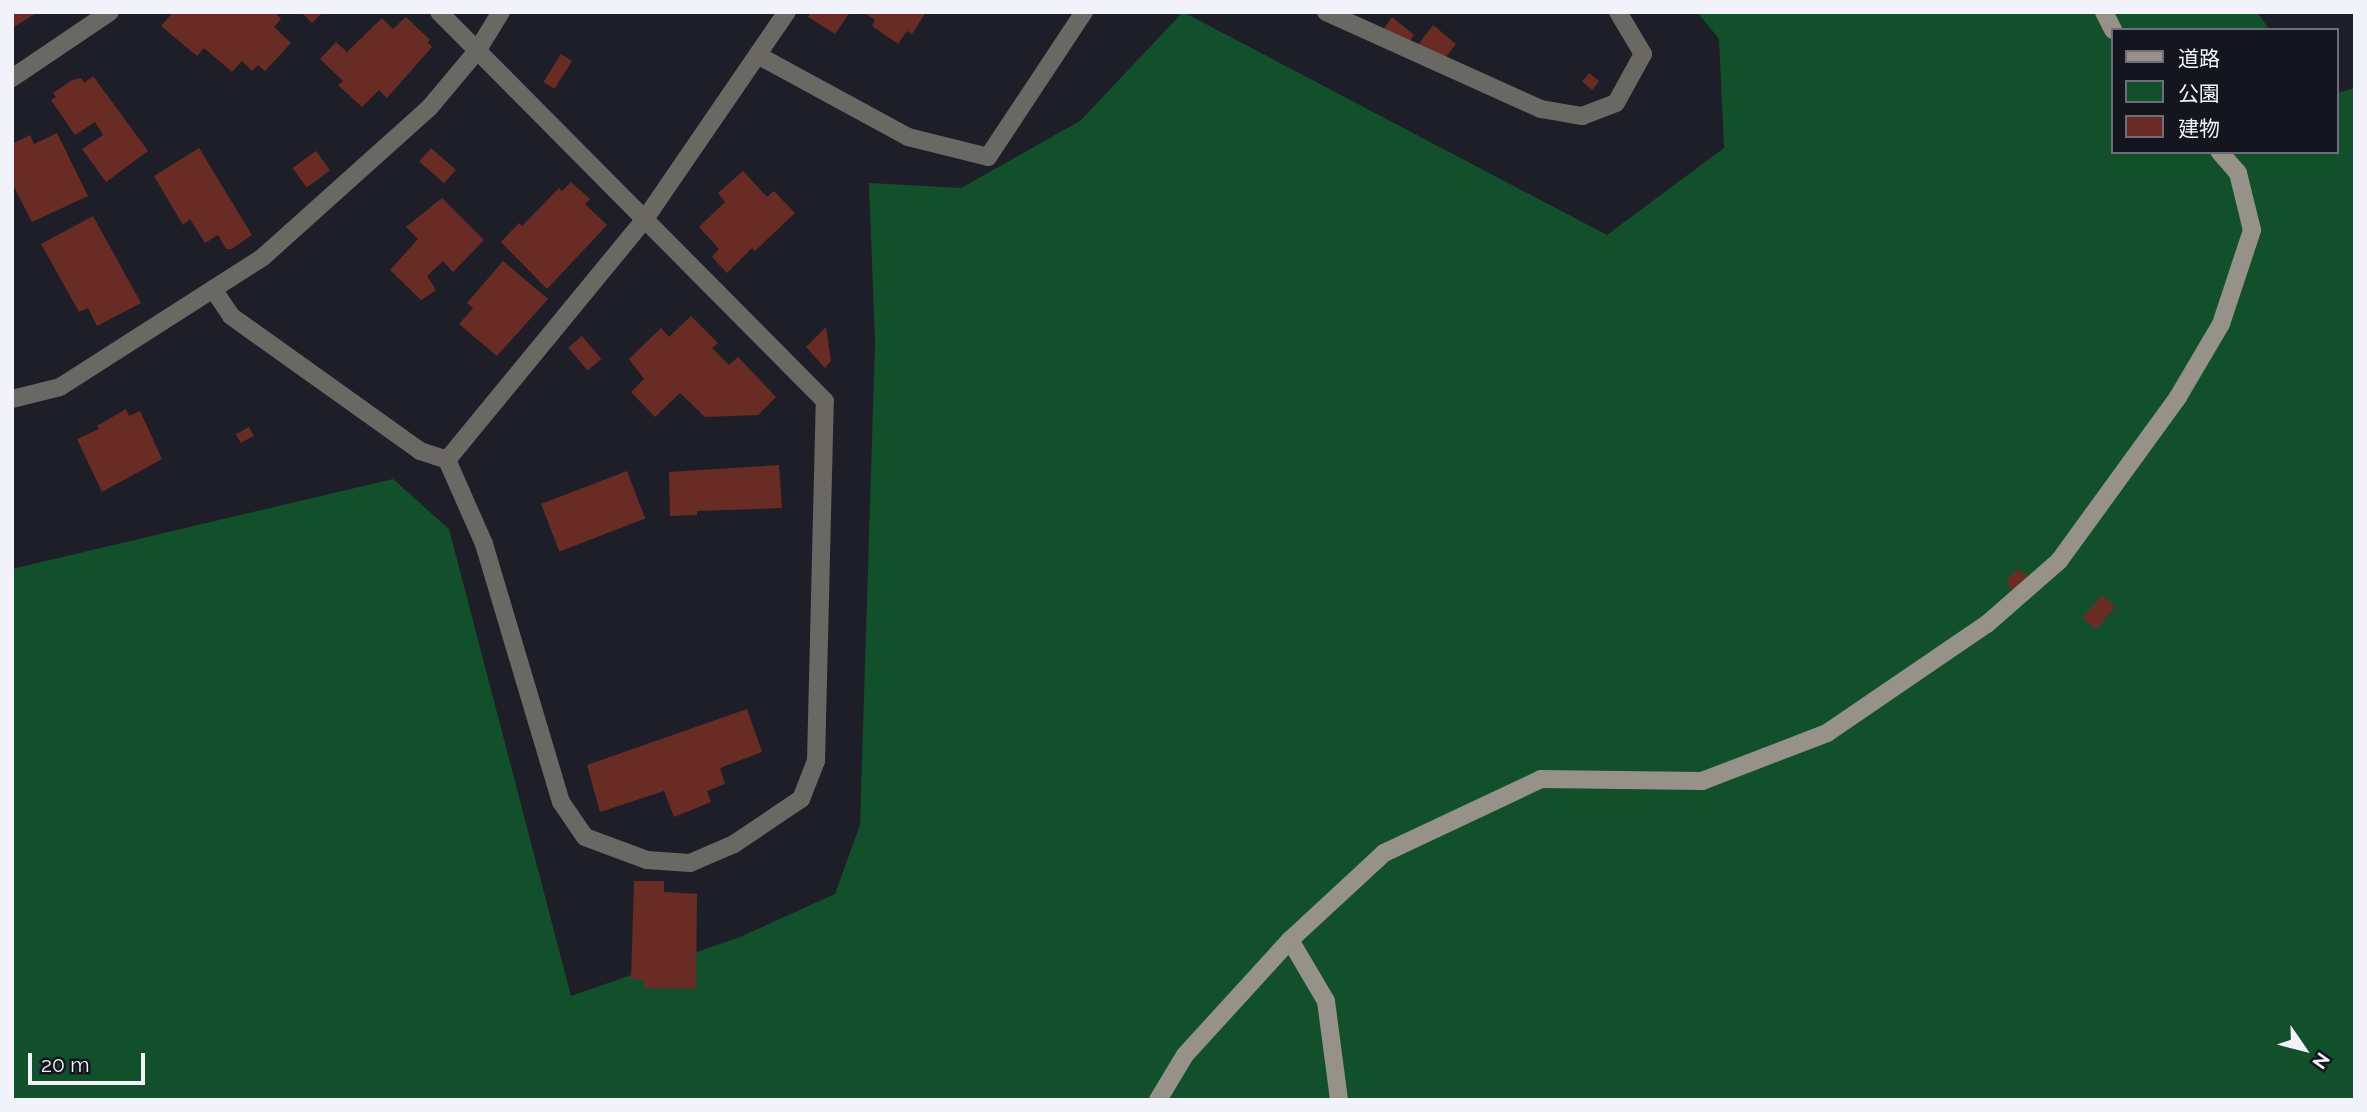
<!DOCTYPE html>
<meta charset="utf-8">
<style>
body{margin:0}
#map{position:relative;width:2367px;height:1112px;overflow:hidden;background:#1e1e28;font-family:Raleway,"Noto Sans JP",sans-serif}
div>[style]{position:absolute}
.green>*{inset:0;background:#11502b}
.building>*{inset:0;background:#692c24;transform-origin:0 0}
.street>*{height:18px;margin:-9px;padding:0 9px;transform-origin:9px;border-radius:9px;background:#6a6862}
.secondary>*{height:18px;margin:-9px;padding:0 9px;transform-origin:9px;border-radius:9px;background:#969189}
span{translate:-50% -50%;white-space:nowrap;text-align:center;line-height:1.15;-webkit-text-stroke:5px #14151f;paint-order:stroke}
.frame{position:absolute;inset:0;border:14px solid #f2f3fa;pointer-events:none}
.legend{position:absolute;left:2111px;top:28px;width:228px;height:126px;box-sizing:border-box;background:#14151f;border:2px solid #6d6e77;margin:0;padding:9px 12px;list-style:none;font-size:21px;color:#f2f3fa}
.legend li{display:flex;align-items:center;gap:14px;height:35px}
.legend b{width:35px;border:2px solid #6d6e77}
.north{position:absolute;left:2269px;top:1014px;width:70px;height:70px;-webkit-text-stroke:5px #14151f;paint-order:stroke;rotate:125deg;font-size:19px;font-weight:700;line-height:28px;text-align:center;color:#f2f3fa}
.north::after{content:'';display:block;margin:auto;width:24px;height:32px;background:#f2f3fa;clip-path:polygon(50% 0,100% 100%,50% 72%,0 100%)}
.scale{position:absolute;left:28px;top:1053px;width:117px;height:32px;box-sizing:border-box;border:4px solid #f2f3fa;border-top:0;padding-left:9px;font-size:21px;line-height:24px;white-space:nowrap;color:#f2f3fa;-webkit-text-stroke:5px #14151f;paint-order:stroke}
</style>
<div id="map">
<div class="green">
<i style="clip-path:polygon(1183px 12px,1607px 235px,1724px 148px,1719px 39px,1697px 12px,2257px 12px,2270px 30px,2113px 30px,2113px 152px,2337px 152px,2337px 93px,2355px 88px,2355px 1100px,12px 1100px,12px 569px,393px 479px,449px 529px,571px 996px,740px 937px,835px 894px,860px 825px,875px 343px,869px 183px,961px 188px,1080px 121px)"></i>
</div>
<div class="building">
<i style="clip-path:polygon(12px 12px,38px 12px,12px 28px)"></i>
<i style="clip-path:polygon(173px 12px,274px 12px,281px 19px,274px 27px,291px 43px,265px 71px,258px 65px,252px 71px,242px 61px,232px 72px,204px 48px,197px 56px,161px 26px)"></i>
<i style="clip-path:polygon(301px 12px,323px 12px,312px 23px)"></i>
<i style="clip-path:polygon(811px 12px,850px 12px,835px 34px,808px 17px)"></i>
<i style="clip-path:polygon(863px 12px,926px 12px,912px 34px,907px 31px,898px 44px,872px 26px,875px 20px)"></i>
<i style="clip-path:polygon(406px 17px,430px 40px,428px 43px,432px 47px,387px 98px,379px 90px,362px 107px,338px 85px,343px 81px,320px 59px,336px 42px,347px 52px,382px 18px,393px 29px)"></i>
<i style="clip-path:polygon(1392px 17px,1414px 35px,1409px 43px,1383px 30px)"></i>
<i style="clip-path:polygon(1433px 25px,1456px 44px,1445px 58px,1417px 46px)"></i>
<i style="left:561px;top:54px;width:13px;height:33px;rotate:32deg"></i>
<i style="left:1589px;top:73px;width:13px;height:11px;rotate:39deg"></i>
<i style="clip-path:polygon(93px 76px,148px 151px,106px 182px,82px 149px,103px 135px,95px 122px,75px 135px,51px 100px,56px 97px,53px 93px,72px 80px,81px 78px,84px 83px)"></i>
<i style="clip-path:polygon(57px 133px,88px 196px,32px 222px,12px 183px,12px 144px,30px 135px,34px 144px)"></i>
<i style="clip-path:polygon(199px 148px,252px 235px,232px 249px,226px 249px,218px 235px,205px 243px,190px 219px,183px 225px,154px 176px)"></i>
<i style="left:431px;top:148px;width:33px;height:18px;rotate:41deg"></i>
<i style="left:316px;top:151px;width:24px;height:29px;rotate:54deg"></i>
<i style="clip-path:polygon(743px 171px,767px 197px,774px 191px,795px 213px,755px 251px,752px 248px,727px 273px,712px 257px,719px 249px,699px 227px,725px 202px,718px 193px)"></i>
<i style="clip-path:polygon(571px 182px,590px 199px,585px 204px,607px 225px,547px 289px,501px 242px,519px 223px,522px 226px,559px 188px,562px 191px)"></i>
<i style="clip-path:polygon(442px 198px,484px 240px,453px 272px,443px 261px,427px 276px,436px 290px,421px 300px,390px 270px,418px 239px,406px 227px)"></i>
<i style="clip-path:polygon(93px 216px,141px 303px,97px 326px,88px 308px,79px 312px,41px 244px)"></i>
<i style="clip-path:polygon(503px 261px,548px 299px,497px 356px,459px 324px,473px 308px,467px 303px)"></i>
<i style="clip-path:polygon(691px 316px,718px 343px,712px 348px,729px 365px,738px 357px,776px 397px,758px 415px,705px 417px,680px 393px,655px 417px,631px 392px,644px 379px,629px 359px,661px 328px,669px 337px)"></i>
<i style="clip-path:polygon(826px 327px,831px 361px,825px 368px,806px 347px)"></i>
<i style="left:582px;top:336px;width:30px;height:18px;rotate:50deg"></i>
<i style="clip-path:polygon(126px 409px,129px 416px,140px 411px,162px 459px,102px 492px,77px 439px,99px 429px,97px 426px)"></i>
<i style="left:249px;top:427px;width:10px;height:15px;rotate:61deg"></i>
<i style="clip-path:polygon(779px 465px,782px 508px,697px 511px,697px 515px,670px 516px,669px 472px)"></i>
<i style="left:627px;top:471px;width:51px;height:92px;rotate:69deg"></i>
<i style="clip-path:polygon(2018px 569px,2029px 577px,2017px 593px,2007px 585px,2009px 577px)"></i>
<i style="left:2102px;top:595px;width:18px;height:30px;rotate:41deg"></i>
<i style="clip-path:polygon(747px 709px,762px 752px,720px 768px,725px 784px,707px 791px,711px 802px,674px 817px,664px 791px,600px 812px,587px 765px)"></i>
<i style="clip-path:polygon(634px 881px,664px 881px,664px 892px,697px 894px,696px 989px,644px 988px,644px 980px,631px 979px)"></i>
</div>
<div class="street">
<i style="left:1326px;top:12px;width:236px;rotate:24.3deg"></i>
<i style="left:1541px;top:109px;width:42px;rotate:9.7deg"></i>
<i style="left:1582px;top:116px;width:36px;rotate:-21deg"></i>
<i style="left:1616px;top:103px;width:56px;rotate:-61.1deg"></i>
<i style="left:1643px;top:54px;width:49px;rotate:-120.8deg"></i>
<i style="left:759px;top:56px;width:170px;rotate:28.5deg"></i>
<i style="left:908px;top:137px;width:82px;rotate:14deg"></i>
<i style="left:988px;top:157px;width:174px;rotate:-56.5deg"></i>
<i style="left:12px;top:78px;width:118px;rotate:-34deg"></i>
<i style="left:213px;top:289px;width:32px;rotate:56deg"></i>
<i style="left:231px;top:316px;width:232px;rotate:35.5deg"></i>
<i style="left:420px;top:451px;width:28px;rotate:18deg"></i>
<i style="left:447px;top:460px;width:92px;rotate:66.2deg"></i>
<i style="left:484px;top:544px;width:269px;rotate:73.4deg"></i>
<i style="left:561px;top:802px;width:42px;rotate:55.6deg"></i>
<i style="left:585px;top:837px;width:66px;rotate:20.4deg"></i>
<i style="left:647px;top:860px;width:43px;rotate:4deg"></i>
<i style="left:690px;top:863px;width:48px;rotate:-23.4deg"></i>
<i style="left:734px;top:844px;width:81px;rotate:-33.9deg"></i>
<i style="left:801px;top:799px;width:41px;rotate:-68.5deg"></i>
<i style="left:816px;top:761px;width:360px;rotate:-88.6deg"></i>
<i style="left:825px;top:401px;width:548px;rotate:-134.78deg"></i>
<i style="left:12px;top:399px;width:49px;rotate:-14deg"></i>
<i style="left:60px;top:387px;width:241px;rotate:-32.6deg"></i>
<i style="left:263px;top:257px;width:224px;rotate:-41.9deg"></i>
<i style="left:430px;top:107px;width:73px;rotate:-50deg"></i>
<i style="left:477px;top:51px;width:46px;rotate:-58.4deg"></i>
<i style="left:447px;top:460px;width:312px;rotate:-50.6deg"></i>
<i style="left:645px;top:219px;width:251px;rotate:-55.6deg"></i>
</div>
<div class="secondary">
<i style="left:2104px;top:12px;width:20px;rotate:63deg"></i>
<i style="left:1290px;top:940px;width:71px;rotate:59.5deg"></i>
<i style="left:1326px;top:1001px;width:100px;rotate:82.5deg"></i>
<i style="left:1158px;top:1100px;width:52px;rotate:-59deg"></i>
<i style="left:1185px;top:1055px;width:156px;rotate:-47.6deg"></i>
<i style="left:1290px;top:940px;width:128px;rotate:-42.8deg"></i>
<i style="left:1384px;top:853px;width:174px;rotate:-25.2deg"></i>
<i style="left:1541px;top:779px;width:161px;rotate:0.7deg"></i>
<i style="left:1702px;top:781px;width:134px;rotate:-21deg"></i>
<i style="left:1827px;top:733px;width:194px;rotate:-34.3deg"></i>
<i style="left:1987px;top:624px;width:96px;rotate:-41.2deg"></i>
<i style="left:2059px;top:561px;width:203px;rotate:-54deg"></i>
<i style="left:2178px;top:397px;width:85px;rotate:-59.5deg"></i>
<i style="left:2221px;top:324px;width:99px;rotate:-71.7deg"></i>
<i style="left:2252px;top:230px;width:59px;rotate:-103.8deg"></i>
<i style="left:2238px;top:173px;width:28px;rotate:-131deg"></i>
</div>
<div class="frame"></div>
<ul class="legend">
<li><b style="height:9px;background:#969189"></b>道路</li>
<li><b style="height:19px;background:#11502b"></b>公園</li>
<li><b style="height:19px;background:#692c24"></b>建物</li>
</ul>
<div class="north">N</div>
<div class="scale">20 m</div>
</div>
